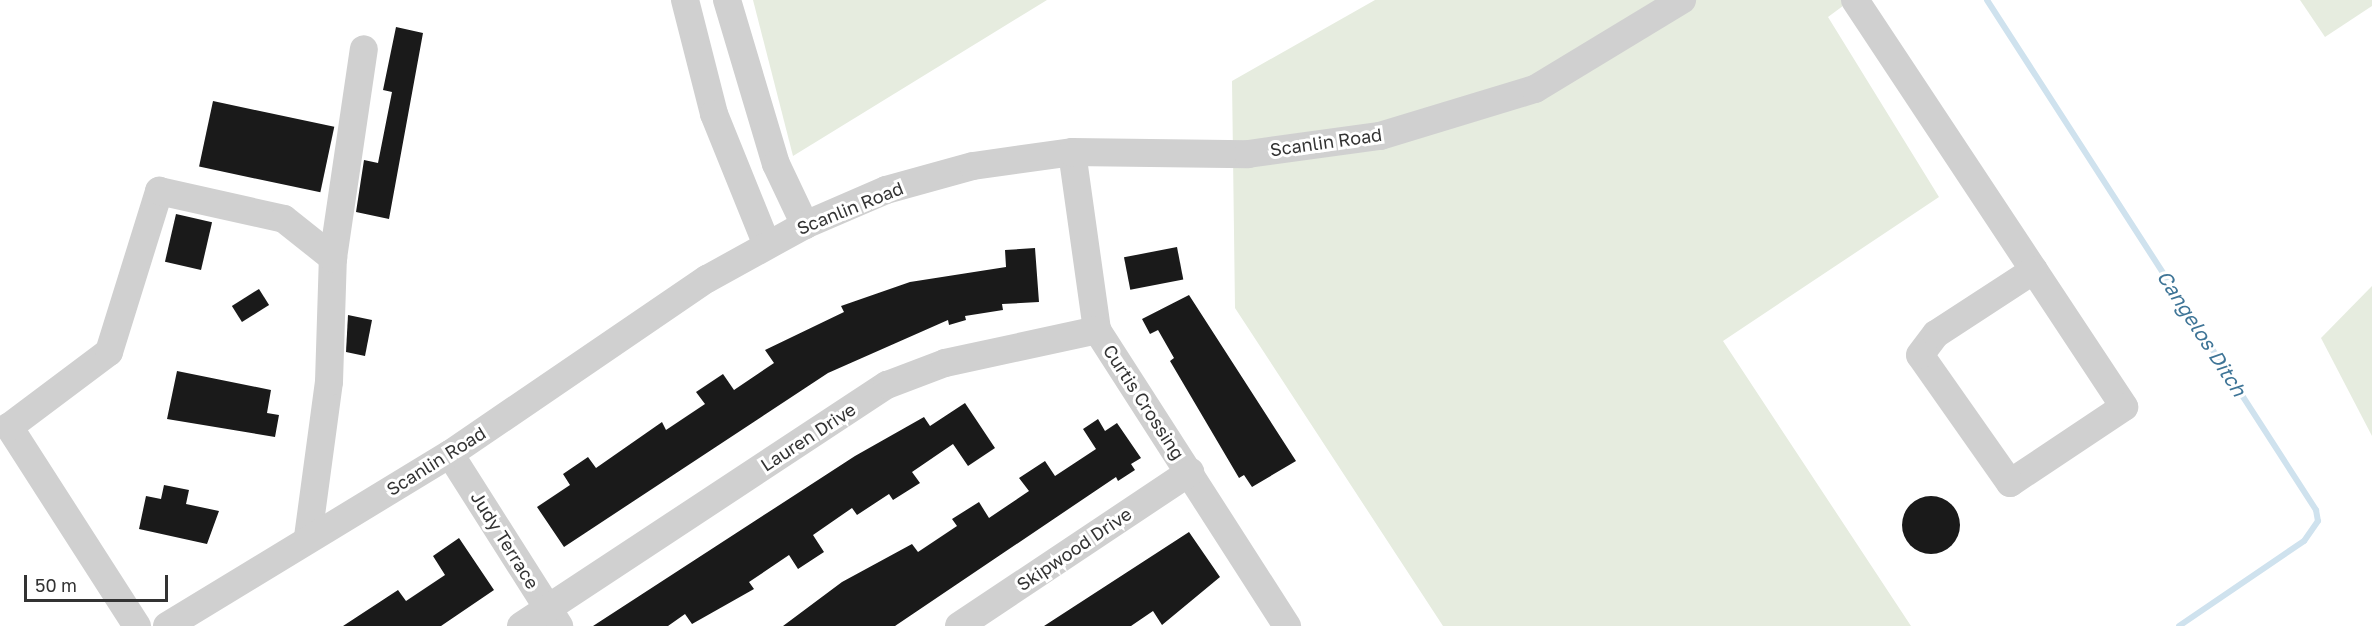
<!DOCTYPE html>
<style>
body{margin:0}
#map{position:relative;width:2372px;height:626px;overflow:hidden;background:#fff;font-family:"Golos Text",sans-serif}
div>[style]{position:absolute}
.green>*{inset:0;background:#e6ecdf}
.stream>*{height:6px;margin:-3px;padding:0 3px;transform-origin:3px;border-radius:3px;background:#cfe2ee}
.building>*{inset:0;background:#1a1a1a;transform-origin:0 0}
.round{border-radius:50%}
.minor>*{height:28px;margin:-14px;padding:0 14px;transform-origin:14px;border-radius:14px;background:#d0d0d0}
span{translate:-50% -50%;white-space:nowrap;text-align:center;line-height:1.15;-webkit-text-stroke:6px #fff;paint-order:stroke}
.street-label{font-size:18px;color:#333}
.water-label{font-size:20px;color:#3f7597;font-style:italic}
.scale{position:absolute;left:24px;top:575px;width:144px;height:27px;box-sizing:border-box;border:3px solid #333;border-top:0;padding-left:8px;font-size:18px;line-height:21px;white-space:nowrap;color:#333;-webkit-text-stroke:4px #fff;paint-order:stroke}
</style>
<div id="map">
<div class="green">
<i style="clip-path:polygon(753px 0,1047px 0,793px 156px)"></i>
<i style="clip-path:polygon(1375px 0,1851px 0,1828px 17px,1939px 197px,1723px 341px,1911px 626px,1443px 626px,1235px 308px,1232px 81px)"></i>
<i style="clip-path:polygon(2300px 0,2372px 0,2372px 6px,2325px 37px)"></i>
<i style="clip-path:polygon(2372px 286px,2372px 436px,2321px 338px)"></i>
</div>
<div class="stream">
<i style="left:1987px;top:0;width:607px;rotate:57.17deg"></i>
<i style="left:2316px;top:510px;width:11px;rotate:80deg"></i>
<i style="left:2318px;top:521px;width:24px;rotate:125deg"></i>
<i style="left:2304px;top:541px;width:151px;rotate:145.8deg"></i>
</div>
<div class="building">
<i style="clip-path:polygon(396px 27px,423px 33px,389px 219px,356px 212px,364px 160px,378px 163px,392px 92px,383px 90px)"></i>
<i style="left:213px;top:101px;width:124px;height:67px;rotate:12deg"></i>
<i style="left:176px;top:214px;width:37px;height:49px;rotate:13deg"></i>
<i style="left:1177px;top:247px;width:33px;height:54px;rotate:79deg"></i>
<i style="clip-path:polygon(1035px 248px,1039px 302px,1002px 304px,1003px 310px,965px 316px,966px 320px,949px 325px,948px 320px,828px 373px,564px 547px,537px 507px,570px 485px,563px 474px,588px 457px,596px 468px,662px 422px,666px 430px,705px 404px,696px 392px,723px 374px,734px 390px,774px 363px,765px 350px,844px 312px,841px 306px,910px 282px,1006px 267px,1005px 250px)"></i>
<i style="left:259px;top:289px;width:19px;height:32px;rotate:58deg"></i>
<i style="clip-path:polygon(1189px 295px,1296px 461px,1252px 487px,1244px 475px,1239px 478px,1170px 361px,1174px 358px,1158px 330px,1150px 334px,1142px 319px)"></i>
<i style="clip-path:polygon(348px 315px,372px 320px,365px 356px,346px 352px)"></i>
<i style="clip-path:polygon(177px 371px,271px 390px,267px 413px,279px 415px,275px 437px,167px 419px)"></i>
<i style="clip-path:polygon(965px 403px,995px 448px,968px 466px,953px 444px,912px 472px,920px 483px,893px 500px,889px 494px,857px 515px,852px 508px,813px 535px,824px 552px,798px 569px,789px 555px,749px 582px,754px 589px,692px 624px,685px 614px,668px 626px,593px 626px,855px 456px,924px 417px,930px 426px)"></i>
<i style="clip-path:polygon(1098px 419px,1105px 431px,1117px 423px,1141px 458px,1131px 464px,1135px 470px,1118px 481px,1116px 477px,895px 626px,783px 626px,842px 582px,912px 544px,918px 552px,957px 526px,952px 519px,979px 502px,989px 518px,1029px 491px,1019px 478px,1045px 461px,1055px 476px,1096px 449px,1083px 429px)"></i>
<i style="clip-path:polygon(164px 485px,189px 490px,186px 504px,219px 511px,207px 544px,139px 529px,146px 496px,161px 499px)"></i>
<i class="round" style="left:1902px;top:496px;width:58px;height:58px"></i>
<i style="clip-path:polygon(1189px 532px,1220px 577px,1162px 625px,1153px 611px,1131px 626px,1044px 626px)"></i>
<i style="clip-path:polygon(459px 538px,494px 590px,441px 626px,343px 626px,398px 590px,406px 601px,445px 575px,433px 556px)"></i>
</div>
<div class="minor">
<i style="left:685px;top:0;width:118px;rotate:75.7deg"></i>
<i style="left:714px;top:114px;width:141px;rotate:68deg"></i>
<i style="left:727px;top:0;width:171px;rotate:73.4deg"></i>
<i style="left:776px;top:164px;width:68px;rotate:64.6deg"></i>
<i style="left:1855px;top:0;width:488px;rotate:56.5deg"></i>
<i style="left:2124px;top:407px;width:137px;rotate:146.3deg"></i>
<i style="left:2010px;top:483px;width:156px;rotate:-125.1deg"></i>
<i style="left:1920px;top:355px;width:26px;rotate:-53deg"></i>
<i style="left:1936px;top:334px;width:117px;rotate:-33.1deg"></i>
<i style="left:1072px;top:152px;width:180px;rotate:82deg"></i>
<i style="left:1097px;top:330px;width:352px;rotate:57.3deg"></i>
<i style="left:450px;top:454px;width:204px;rotate:57.6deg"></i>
<i style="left:308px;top:537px;width:156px;rotate:-82.3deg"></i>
<i style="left:329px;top:382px;width:124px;rotate:-88.2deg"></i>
<i style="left:333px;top:258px;width:211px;rotate:-81.6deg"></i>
<i style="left:137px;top:626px;width:237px;rotate:-122.7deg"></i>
<i style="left:9px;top:427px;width:125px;rotate:-36.9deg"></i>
<i style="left:109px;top:352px;width:169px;rotate:-72.7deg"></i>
<i style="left:159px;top:191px;width:128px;rotate:12.6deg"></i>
<i style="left:284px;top:219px;width:63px;rotate:38.5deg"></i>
<i style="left:167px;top:626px;width:331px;rotate:-31.3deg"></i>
<i style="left:450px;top:454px;width:311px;rotate:-34.3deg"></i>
<i style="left:707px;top:279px;width:112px;rotate:-28.9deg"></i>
<i style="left:805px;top:225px;width:88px;rotate:-23.4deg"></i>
<i style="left:886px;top:190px;width:90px;rotate:-15.4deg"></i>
<i style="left:973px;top:166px;width:100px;rotate:-8deg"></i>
<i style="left:1072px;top:152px;width:176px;rotate:0.7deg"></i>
<i style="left:1248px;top:154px;width:133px;rotate:-7.8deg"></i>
<i style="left:1380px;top:136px;width:162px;rotate:-16.9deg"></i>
<i style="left:1535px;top:89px;width:172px;rotate:-31.2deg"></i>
<i style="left:521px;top:626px;width:438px;rotate:-33.4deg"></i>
<i style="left:887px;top:385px;width:62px;rotate:-20.8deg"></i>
<i style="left:945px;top:363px;width:156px;rotate:-12.2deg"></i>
<i style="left:959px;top:626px;width:278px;rotate:-33.7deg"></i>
</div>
<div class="street-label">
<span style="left:1326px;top:142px;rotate:-8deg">Scanlin Road</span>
<span style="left:850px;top:208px;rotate:-22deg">Scanlin Road</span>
<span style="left:1144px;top:402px;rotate:57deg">Curtis Crossing</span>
<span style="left:808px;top:437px;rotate:-33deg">Lauren Drive</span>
<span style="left:436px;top:461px;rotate:-32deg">Scanlin Road</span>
<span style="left:505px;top:540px;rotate:58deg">Judy Terrace</span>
<span style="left:1074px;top:549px;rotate:-34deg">Skipwood Drive</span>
</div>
<div class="water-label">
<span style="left:2202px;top:333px;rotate:57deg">Cangelos Ditch</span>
</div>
<div class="scale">50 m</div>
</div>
